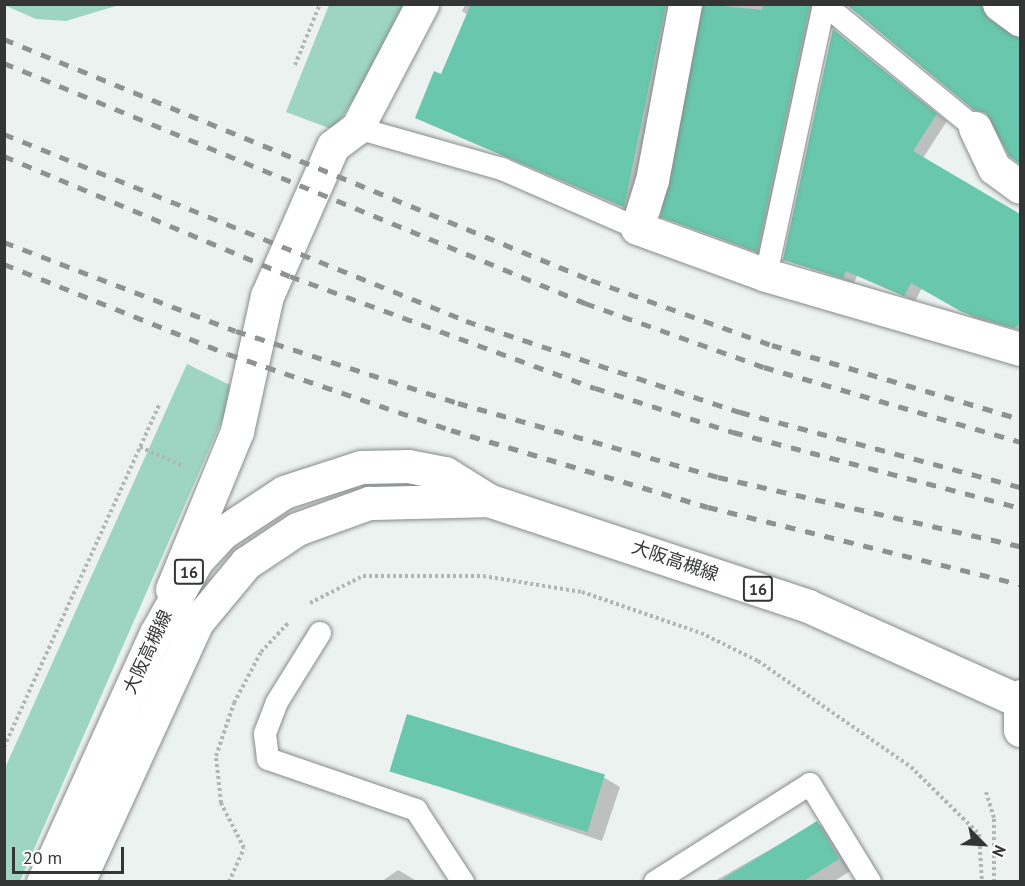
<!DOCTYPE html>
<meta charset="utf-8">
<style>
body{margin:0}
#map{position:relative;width:1025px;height:886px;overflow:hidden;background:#ecf2f0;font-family:"PT Sans","Noto Sans JP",sans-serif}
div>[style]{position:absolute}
.green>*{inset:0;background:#9ed4c2}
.shadow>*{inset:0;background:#0003}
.building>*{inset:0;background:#68c7ac;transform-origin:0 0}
.path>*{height:4px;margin-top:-2px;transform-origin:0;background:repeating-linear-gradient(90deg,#b2b7b5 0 3px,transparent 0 6px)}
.roads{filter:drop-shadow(0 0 2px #868b89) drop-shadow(0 0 2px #868b89)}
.lane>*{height:22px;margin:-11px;padding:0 11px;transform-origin:11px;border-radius:11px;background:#fff}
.street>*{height:33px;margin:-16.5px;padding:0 16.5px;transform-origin:16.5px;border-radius:16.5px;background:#fff}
.primary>*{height:33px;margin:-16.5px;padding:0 16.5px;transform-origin:16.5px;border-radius:16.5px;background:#fff}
.rail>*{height:4.5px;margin-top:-2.25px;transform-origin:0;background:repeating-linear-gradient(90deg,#8e9290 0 10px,transparent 0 20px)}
span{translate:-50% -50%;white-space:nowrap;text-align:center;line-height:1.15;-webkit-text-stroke:6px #fff;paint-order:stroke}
.shield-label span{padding:2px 4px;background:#fff;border:2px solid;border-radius:4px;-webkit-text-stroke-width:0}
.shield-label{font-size:16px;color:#343635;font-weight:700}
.street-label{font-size:18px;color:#343635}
.frame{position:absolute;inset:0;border:6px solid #343635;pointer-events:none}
.north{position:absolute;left:953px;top:814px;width:60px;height:60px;-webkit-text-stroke:4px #fff;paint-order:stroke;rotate:114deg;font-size:16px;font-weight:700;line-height:24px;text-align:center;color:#343635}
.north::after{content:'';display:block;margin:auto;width:21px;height:27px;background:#343635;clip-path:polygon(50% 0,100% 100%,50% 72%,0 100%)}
.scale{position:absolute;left:12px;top:847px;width:112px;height:27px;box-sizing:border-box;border:3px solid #343635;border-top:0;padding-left:8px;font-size:18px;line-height:21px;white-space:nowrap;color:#343635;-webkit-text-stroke:4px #fff;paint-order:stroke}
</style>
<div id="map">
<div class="green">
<i style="clip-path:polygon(4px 5px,5px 4px,119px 5px,66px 21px,36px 19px)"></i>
<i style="clip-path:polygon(329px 5px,404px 5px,386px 47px,334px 130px,286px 112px)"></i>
<i style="clip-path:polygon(187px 364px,236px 388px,20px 881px,5px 882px,5px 768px)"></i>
</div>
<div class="shadow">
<i style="clip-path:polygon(466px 4px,679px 4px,634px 212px,427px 123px,468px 15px,462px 11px)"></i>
<i style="clip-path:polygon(705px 4px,825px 4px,768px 257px,662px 216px)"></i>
<i style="clip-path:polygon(846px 4px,991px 8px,998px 27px,1020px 39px,1020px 162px,1010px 155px,989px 116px)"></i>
<i style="clip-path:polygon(834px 31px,947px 121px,923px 158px,1020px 216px,1020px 330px,974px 318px,922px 288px,915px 301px,857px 276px,854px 283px,785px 260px)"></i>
<i style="clip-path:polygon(390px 770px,603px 777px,620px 787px,602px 841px)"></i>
<i style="clip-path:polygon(817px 823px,833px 832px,855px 868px,833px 882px,713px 882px)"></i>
<i style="clip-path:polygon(398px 870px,415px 880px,416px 882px,381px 882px)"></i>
</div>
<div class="building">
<i style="clip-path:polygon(471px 4px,666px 4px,624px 207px,415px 118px,434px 71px,441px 74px)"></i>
<i style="clip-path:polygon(703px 4px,762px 10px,763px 4px,810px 4px,757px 252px,660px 217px)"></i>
<i style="clip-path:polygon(846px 4px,981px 4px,988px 19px,1020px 38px,1020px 164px,1009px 156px,986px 113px,974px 110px)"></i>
<i style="clip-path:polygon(833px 29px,937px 114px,913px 151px,1020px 214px,1020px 324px,1013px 328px,962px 312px,911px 283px,904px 296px,846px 271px,843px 278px,783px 260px)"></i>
<i style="left:407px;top:714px;width:207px;height:60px;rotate:17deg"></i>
<i style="clip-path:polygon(817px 821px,839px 859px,802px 882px,718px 882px)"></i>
</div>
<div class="path">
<i style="left:295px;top:65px;width:66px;rotate:-67.7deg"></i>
<i style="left:140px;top:447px;width:48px;rotate:23.4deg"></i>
<i style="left:310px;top:603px;width:59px;rotate:-27deg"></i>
<i style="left:363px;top:576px;width:120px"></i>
<i style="left:483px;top:576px;width:100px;rotate:9.2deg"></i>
<i style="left:582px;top:592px;width:126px;rotate:19deg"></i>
<i style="left:701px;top:633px;width:64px;rotate:26.2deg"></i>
<i style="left:758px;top:661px;width:186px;rotate:34.7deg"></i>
<i style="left:911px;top:767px;width:95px;rotate:44.6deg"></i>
<i style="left:979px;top:834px;width:48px;rotate:86.4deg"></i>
<i style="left:4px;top:747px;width:378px;rotate:-65.6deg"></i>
<i style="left:986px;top:792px;width:28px;rotate:73deg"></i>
<i style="left:994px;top:819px;width:63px;rotate:90deg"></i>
<i style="left:229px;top:882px;width:37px;rotate:-66deg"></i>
<i style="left:244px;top:848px;width:51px;rotate:-117.1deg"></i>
<i style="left:221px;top:803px;width:47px;rotate:-96.1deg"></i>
<i style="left:216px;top:756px;width:56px;rotate:-71.2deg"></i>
<i style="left:234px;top:703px;width:58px;rotate:-62.1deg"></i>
<i style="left:261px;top:652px;width:41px;rotate:-47deg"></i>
</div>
<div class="roads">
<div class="lane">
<i style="left:824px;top:4px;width:195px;rotate:39.4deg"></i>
<i style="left:357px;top:128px;width:151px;rotate:15.8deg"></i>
<i style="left:502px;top:169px;width:147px;rotate:23.6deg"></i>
<i style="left:766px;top:275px;width:276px;rotate:-77.9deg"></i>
<i style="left:320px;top:633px;width:81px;rotate:121.9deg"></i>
<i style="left:277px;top:702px;width:34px;rotate:111deg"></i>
<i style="left:265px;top:734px;width:25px;rotate:83deg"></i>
<i style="left:268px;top:759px;width:157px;rotate:19deg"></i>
<i style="left:416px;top:810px;width:86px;rotate:56.9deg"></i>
<i style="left:655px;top:882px;width:183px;rotate:-32.3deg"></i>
<i style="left:810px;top:784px;width:115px;rotate:58.5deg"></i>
</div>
<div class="street">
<i style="left:685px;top:4px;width:179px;rotate:100.6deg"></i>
<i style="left:652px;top:180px;width:50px;rotate:107.4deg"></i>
<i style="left:637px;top:228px;width:137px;rotate:20deg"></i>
<i style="left:766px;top:275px;width:265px;rotate:16.2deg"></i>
<i style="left:999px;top:4px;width:26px;rotate:37deg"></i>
<i style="left:975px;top:128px;width:44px;rotate:64.6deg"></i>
<i style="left:994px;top:168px;width:32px;rotate:36deg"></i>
<i style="left:172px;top:589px;width:171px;rotate:-67.6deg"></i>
<i style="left:237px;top:431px;width:138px;rotate:-77.5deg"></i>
<i style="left:267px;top:296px;width:164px;rotate:-66.3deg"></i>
<i style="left:333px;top:146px;width:30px;rotate:-37deg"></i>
<i style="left:357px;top:128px;width:140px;rotate:-62.3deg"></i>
<i style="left:1020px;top:701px;width:29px;rotate:90deg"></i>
</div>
<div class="primary">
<i style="left:43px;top:882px;width:273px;rotate:-65.6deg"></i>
<i style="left:156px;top:633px;width:84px;rotate:-60.7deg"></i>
<i style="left:197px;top:560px;width:37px;rotate:-47deg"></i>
<i style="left:222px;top:533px;width:74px;rotate:-33.5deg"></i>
<i style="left:284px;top:492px;width:81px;rotate:-18deg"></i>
<i style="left:361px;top:467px;width:47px;rotate:-1.2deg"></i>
<i style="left:408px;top:466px;width:38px;rotate:11deg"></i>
<i style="left:445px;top:473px;width:51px;rotate:32.1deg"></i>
<i style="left:488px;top:500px;width:337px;rotate:18.3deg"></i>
<i style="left:808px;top:606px;width:231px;rotate:24.2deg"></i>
<i style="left:1019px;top:701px;width:5px;rotate:-79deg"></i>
<i style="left:78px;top:882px;width:286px;rotate:-65.4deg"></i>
<i style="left:197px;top:622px;width:77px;rotate:-50.3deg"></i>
<i style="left:246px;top:563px;width:61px;rotate:-33.7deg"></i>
<i style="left:297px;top:529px;width:77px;rotate:-19.9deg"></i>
<i style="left:369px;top:503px;width:119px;rotate:-1.4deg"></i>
</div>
</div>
<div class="rail">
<i style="left:4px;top:39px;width:635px;rotate:22.32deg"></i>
<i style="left:591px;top:280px;width:192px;rotate:19.8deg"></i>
<i style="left:772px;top:345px;width:259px;rotate:16.6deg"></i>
<i style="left:4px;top:63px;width:629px;rotate:22.44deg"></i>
<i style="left:585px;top:303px;width:190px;rotate:19.7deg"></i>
<i style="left:764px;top:367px;width:267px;rotate:16.3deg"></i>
<i style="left:4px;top:134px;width:498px;rotate:22deg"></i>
<i style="left:466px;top:321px;width:289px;rotate:18.4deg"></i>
<i style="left:740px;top:412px;width:290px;rotate:15deg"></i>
<i style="left:4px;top:156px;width:310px;rotate:22.8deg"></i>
<i style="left:290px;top:276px;width:325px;rotate:20.2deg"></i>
<i style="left:595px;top:388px;width:145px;rotate:17.7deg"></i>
<i style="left:733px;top:432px;width:297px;rotate:14.8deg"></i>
<i style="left:4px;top:242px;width:248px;rotate:21deg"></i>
<i style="left:236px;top:331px;width:233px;rotate:18deg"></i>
<i style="left:458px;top:403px;width:270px;rotate:15.9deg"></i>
<i style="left:718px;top:477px;width:310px;rotate:12.9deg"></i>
<i style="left:4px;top:264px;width:241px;rotate:21.9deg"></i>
<i style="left:228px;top:354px;width:236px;rotate:18.8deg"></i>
<i style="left:451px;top:430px;width:268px;rotate:16.7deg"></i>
<i style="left:708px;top:507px;width:321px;rotate:13.9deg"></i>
</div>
<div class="shield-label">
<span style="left:189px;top:572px">16</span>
<span style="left:758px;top:589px">16</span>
</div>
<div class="street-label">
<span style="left:675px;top:561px;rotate:19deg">大阪高槻線</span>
<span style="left:148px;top:652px;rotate:-65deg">大阪高槻線</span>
</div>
<div class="frame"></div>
<div class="north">N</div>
<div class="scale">20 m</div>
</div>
